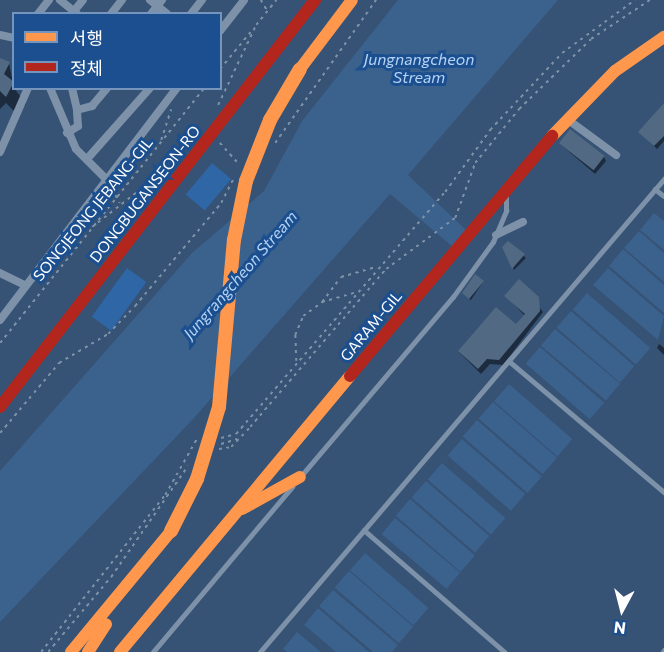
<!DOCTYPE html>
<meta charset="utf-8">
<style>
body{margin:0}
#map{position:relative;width:664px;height:652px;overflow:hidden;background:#365274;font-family:Commissioner,"Noto Sans KR",sans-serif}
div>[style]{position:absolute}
.green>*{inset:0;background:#2f66a5;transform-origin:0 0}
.water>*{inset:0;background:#3b618d;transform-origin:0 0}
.shadow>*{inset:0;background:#0007}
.building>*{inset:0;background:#526984;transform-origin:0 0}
.path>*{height:1.5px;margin-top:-0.75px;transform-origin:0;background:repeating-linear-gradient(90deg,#7d92a8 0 3px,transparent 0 7.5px)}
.lane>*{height:4.5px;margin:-2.25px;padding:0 2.25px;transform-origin:2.25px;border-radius:2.25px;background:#7d92a8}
.street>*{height:8px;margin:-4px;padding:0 4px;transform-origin:4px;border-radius:4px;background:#7d92a8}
.slow>*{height:12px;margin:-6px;padding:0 6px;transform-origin:6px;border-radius:6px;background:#ff974d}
.jam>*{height:12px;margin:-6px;padding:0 6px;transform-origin:6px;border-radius:6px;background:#b3261e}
.slow-bridge>*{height:14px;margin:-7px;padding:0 7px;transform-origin:7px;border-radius:7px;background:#ff974d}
span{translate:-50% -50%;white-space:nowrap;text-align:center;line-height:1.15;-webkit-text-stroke:6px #1b4f8f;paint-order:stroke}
.street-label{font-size:15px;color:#fff}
.water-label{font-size:16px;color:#b5d3f5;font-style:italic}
.legend{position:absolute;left:12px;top:12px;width:210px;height:78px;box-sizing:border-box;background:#1b4f8f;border:2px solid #7695bc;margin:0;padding:8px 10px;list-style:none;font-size:18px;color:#fff}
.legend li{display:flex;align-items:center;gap:12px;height:30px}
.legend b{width:30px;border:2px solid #7695bc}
.north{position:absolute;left:592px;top:580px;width:60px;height:60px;-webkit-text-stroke:4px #1b4f8f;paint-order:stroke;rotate:187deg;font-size:16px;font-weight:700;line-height:24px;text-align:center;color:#fff}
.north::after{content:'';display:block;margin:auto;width:21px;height:27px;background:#fff;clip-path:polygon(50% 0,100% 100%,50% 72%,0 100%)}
</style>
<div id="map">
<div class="green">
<i style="left:212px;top:163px;width:25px;height:41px;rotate:40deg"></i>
<i style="left:127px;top:268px;width:24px;height:60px;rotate:36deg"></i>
</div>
<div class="water">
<i style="clip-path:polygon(398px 0,558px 0,408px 175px,466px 230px,453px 247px,390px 194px,195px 417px,0 622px,0 471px,192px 253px,264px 191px,302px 121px)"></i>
<i style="clip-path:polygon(654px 213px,664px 221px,664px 250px,640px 230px)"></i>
<i style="clip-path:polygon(639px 231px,664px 253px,664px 282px,624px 248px)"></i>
<i style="clip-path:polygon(623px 249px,664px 285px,664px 313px,609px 266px)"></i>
<i style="clip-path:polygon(608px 268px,664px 316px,658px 340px,593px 285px)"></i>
<i style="left:587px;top:293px;width:84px;height:22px;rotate:41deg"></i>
<i style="left:571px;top:311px;width:84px;height:22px;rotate:41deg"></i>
<i style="left:555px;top:329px;width:85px;height:22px;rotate:40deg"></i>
<i style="left:540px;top:347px;width:85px;height:22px;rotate:41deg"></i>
<i style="left:509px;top:384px;width:84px;height:23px;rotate:41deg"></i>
<i style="left:493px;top:402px;width:85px;height:22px;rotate:41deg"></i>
<i style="left:477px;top:420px;width:86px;height:22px;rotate:41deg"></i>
<i style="left:462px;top:439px;width:84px;height:22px;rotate:41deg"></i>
<i style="left:442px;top:463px;width:84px;height:22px;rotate:41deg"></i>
<i style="left:426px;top:481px;width:84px;height:22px;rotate:41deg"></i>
<i style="left:410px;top:499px;width:86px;height:22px;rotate:41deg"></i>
<i style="left:395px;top:518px;width:85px;height:21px;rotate:40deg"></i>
<i style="left:365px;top:553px;width:84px;height:23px;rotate:41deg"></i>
<i style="left:349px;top:571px;width:85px;height:22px;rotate:41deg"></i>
<i style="clip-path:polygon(333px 590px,398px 645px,392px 652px,373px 652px,319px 606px)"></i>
<i style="clip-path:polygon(318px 608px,369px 652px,336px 652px,304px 625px)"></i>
<i style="clip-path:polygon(297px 632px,321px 652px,287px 652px,283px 649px)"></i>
</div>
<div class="shadow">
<i style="clip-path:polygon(0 60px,9px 63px,14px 88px,26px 104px,17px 114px,6px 103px,0 109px)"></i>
<i style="clip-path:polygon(664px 105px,664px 141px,657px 149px,640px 132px)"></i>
<i style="clip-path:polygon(559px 143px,604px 157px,606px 161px,595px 174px)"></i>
<i style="clip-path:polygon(508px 243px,526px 258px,514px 270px,504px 247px)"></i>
<i style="clip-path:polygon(519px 281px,543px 312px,503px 365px,490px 364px,481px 374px,459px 352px,516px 326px,525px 316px,506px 296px)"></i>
<i style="clip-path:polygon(483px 282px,471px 300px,465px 295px)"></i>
<i style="clip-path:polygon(659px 344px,664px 348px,664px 355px,657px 348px)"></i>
</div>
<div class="building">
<i style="clip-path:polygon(0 58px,10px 62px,4px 74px,14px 82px,6px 97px,0 91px)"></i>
<i style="clip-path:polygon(664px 103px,664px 136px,654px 146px,638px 132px)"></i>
<i style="left:570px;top:129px;width:44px;height:18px;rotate:38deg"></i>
<i style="clip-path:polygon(508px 241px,525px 254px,512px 269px,502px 247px)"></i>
<i style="clip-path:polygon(475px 274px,484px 281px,469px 299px,462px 293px)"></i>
<i style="clip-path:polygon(519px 279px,539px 297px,540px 311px,499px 360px,487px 359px,478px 369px,458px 351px,496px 307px,516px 324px,525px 314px,504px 296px)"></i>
</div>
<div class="path">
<i style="left:261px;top:0;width:12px;rotate:59deg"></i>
<i style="left:256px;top:25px;width:32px;rotate:-51deg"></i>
<i style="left:220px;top:69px;width:52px;rotate:-50.5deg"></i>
<i style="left:218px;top:105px;width:86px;rotate:-64.6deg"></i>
<i style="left:161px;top:140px;width:32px;rotate:-72deg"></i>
<i style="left:220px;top:143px;width:30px;rotate:48deg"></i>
<i style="left:275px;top:143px;width:175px;rotate:-54.8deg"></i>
<i style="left:112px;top:189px;width:16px;rotate:60deg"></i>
<i style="left:92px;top:227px;width:98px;rotate:-37.9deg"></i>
<i style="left:322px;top:302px;width:31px;rotate:-53deg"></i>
<i style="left:341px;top:277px;width:37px;rotate:-16deg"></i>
<i style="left:0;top:343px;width:327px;rotate:-51.3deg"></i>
<i style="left:296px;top:361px;width:26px;rotate:-92deg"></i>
<i style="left:295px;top:335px;width:21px;rotate:-67deg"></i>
<i style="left:303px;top:316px;width:24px;rotate:-36deg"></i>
<i style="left:322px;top:302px;width:35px;rotate:-16deg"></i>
<i style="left:0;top:433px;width:92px;rotate:-49.9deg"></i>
<i style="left:59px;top:363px;width:57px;rotate:-30.6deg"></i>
<i style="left:108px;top:334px;width:39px;rotate:-46deg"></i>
<i style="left:135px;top:306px;width:134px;rotate:-50.1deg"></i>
<i style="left:221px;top:203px;width:28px;rotate:-63deg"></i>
<i style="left:221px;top:438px;width:16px;rotate:-15deg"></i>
<i style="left:236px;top:434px;width:320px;rotate:-49.2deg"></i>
<i style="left:445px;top:192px;width:77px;rotate:-54deg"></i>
<i style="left:490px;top:130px;width:105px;rotate:-46.9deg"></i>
<i style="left:562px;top:53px;width:90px;rotate:-36deg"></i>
<i style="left:221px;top:444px;width:17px;rotate:-17deg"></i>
<i style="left:219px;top:449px;width:12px;rotate:-9deg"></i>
<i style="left:231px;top:447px;width:28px;rotate:-46deg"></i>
<i style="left:250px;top:427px;width:208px;rotate:-49.3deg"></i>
<i style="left:386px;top:269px;width:86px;rotate:-36.5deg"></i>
<i style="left:455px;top:218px;width:59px;rotate:-70deg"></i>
<i style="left:475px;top:163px;width:70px;rotate:-50.8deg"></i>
<i style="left:519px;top:109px;width:100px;rotate:-44.2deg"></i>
<i style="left:591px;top:39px;width:71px;rotate:-33.5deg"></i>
<i style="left:41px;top:652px;width:200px;rotate:-51.7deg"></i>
<i style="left:165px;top:495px;width:67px;rotate:-60.4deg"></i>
<i style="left:48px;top:652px;width:98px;rotate:-50deg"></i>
<i style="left:111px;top:577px;width:135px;rotate:-55.3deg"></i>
</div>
<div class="lane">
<i style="left:655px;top:189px;width:11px;rotate:38deg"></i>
<i style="left:509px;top:361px;width:203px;rotate:40.2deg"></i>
<i style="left:301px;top:476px;width:235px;rotate:-49.7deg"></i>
<i style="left:453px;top:297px;width:68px;rotate:-54deg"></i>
<i style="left:493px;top:242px;width:34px;rotate:-67deg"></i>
<i style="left:506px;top:211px;width:15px;rotate:-90deg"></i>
<i style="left:364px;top:530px;width:186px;rotate:40.9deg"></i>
<i style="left:153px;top:652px;width:216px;rotate:-49.9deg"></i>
<i style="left:260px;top:652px;width:622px;rotate:-49.5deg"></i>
<i style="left:663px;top:652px;width:2px;rotate:-63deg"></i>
</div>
<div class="street">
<i style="left:60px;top:0;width:22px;rotate:39deg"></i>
<i style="left:150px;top:0;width:22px;rotate:39deg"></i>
<i style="left:74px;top:11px;width:14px;rotate:-51deg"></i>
<i style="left:38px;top:14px;width:18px;rotate:-52deg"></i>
<i style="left:111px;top:14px;width:18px;rotate:-52deg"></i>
<i style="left:151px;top:14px;width:18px;rotate:-52deg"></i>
<i style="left:191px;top:14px;width:18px;rotate:-52deg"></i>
<i style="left:220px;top:31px;width:39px;rotate:-52deg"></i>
<i style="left:0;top:35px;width:14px;rotate:12deg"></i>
<i style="left:50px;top:88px;width:66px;rotate:66.9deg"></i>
<i style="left:76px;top:149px;width:44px;rotate:45deg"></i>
<i style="left:72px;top:88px;width:23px;rotate:77deg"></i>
<i style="left:567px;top:119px;width:61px;rotate:36.3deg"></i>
<i style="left:67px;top:133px;width:13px;rotate:-32deg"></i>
<i style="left:78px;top:126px;width:16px;rotate:-94deg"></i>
<i style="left:77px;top:110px;width:16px;rotate:-15deg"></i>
<i style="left:92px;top:106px;width:23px;rotate:-50deg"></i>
<i style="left:0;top:152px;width:70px;rotate:-66.4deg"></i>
<i style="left:87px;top:159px;width:95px;rotate:-48.4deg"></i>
<i style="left:496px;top:235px;width:30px;rotate:-26deg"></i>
<i style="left:0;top:273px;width:28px;rotate:26deg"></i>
<i style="left:0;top:320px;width:292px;rotate:-52.7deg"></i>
</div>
<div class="slow">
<i style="left:300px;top:69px;width:86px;rotate:-53deg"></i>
<i style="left:552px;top:136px;width:91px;rotate:-45.9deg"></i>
<i style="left:615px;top:71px;width:60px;rotate:-34.8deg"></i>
<i style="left:242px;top:509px;width:66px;rotate:-28.9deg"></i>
<i style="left:71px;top:652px;width:157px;rotate:-50.4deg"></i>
<i style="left:88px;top:652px;width:33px;rotate:-57deg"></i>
<i style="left:120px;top:652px;width:359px;rotate:-50.2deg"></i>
</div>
<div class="jam">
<i style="left:350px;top:376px;width:314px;rotate:-49.9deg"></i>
<i style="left:0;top:407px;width:515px;rotate:-52.26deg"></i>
</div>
<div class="slow-bridge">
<i style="left:171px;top:531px;width:58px;rotate:-63.4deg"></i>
<i style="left:197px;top:479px;width:75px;rotate:-73deg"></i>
<i style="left:219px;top:407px;width:168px;rotate:-84.9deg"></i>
<i style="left:234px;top:240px;width:60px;rotate:-78.5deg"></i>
<i style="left:246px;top:181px;width:66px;rotate:-68.5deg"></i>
<i style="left:270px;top:120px;width:59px;rotate:-59.5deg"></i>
</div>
<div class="street-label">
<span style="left:145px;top:194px;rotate:-52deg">DONGBUGANSEON-RO</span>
<span style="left:93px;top:209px;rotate:-51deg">SONGJEONG JEBANG-GIL</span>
<span style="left:371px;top:326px;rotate:-50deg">GARAM-GIL</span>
</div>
<div class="water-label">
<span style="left:419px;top:68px">Jungnangcheon<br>Stream</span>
<span style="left:240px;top:275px;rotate:-49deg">Jungrangcheon Stream</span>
</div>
<ul class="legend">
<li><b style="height:8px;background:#ff974d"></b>서행</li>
<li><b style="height:8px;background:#b3261e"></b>정체</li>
</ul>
<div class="north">N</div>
</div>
